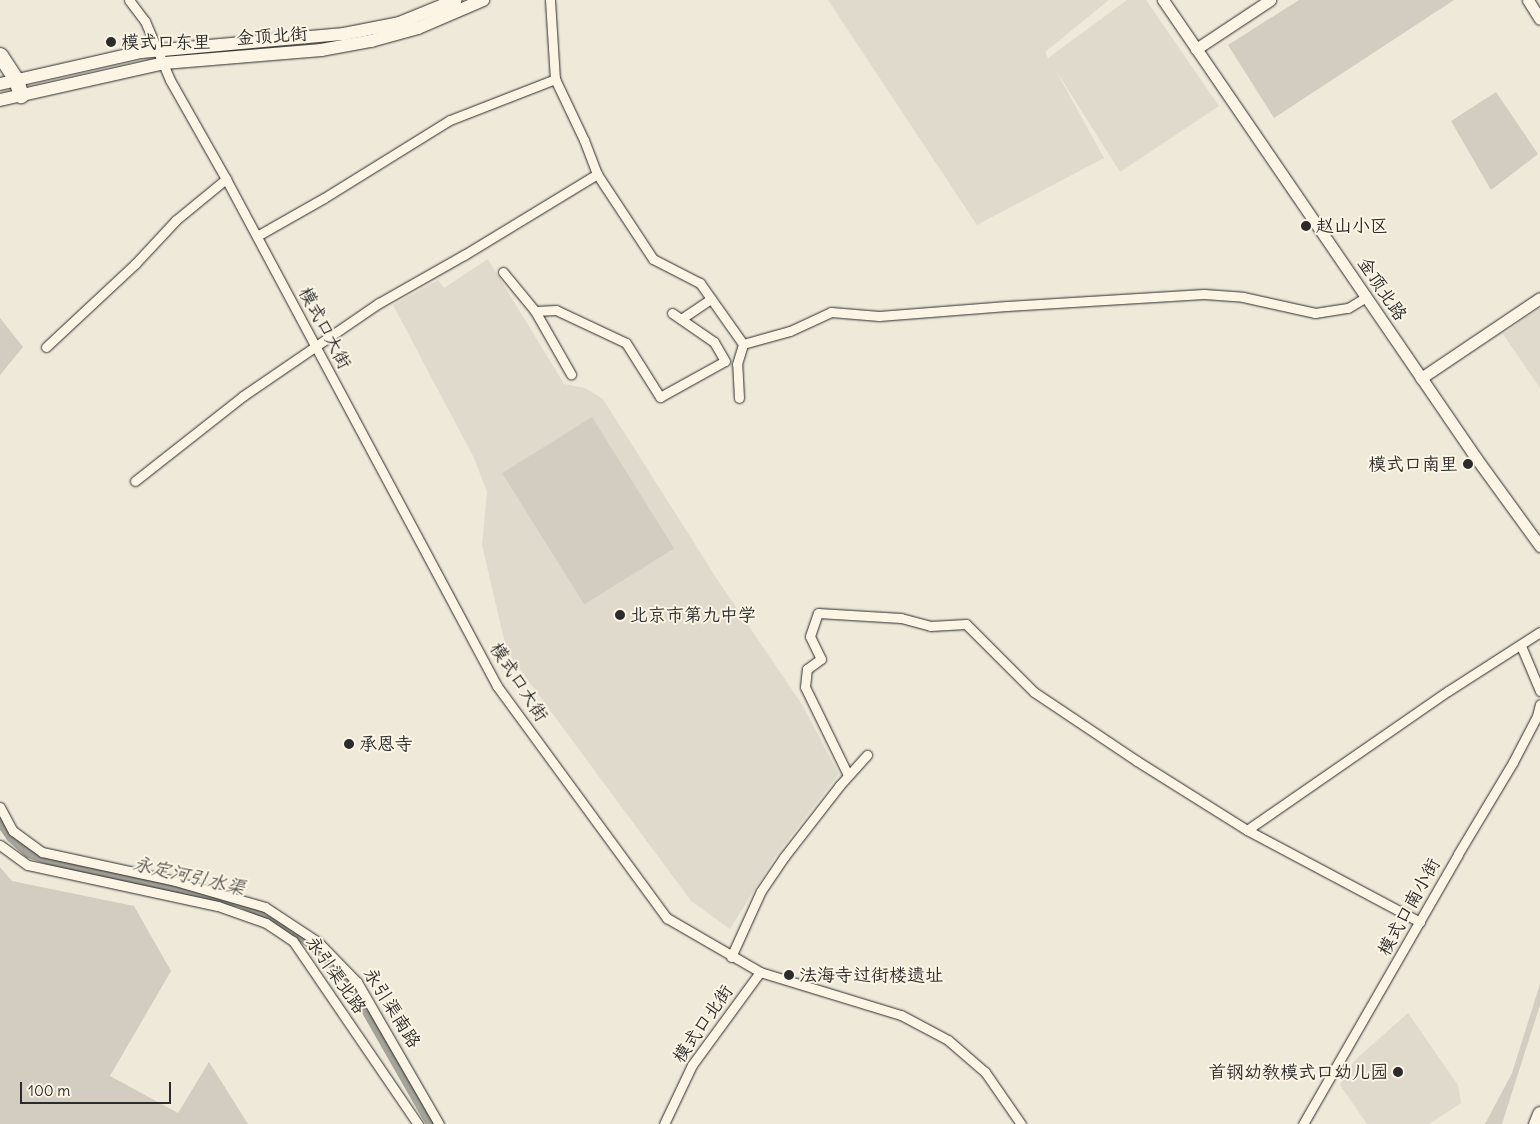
<!DOCTYPE html>
<meta charset="utf-8">
<style>
body{margin:0}
#map{position:relative;width:1540px;height:1124px;overflow:hidden;background:#efe9da;font-family:Delius,"LXGW WenKai TC",sans-serif}
div>[style]{position:absolute}
.built>*{inset:0;background:#e0dacc}
.green>*{inset:0;background:#d2cdc0;transform-origin:0 0}
.canal>*{height:10px;margin:-5px;padding:0 5px;transform-origin:5px;border-radius:5px;background:#a6a399}
.roads{filter:drop-shadow(0 0 1px #2b2b2b) drop-shadow(0 0 1px #2b2b2b)}
.minor>*{height:9px;margin:-4.5px;padding:0 4.5px;transform-origin:4.5px;border-radius:4.5px;background:#fcf5e5}
.tertiary>*{height:11px;margin:-5.5px;padding:0 5.5px;transform-origin:5.5px;border-radius:5.5px;background:#fcf5e5}
.secondary>*{height:12px;margin:-6px;padding:0 6px;transform-origin:6px;border-radius:6px;background:#fcf5e5}
.primary>*{height:15px;margin:-7.5px;padding:0 7.5px;transform-origin:7.5px;border-radius:7.5px;background:#fcf5e5}
.trunk>*{height:15px;margin:-7.5px;padding:0 7.5px;transform-origin:7.5px;border-radius:7.5px;background:#fcf5e5}
.dots>*{width:14px;height:14px;translate:-50% -50%;box-sizing:border-box;border:2px solid #fcf5e5;border-radius:50%}
span{translate:-50% -50%;white-space:nowrap;text-align:center;line-height:1.15;-webkit-text-stroke:4px #fcf5e5;paint-order:stroke}
.street-label{font-size:18px;color:#2b2b2b}
.poi-label{font-size:18px;color:#2b2b2b}
.left{translate:0 -50%;text-align:left}
.right{translate:-100% -50%;text-align:right}
.water-label{font-size:19px;color:#565552;font-style:italic}
.scale{position:absolute;left:20px;top:1082px;width:151px;height:22px;box-sizing:border-box;border:2px solid #2b2b2b;border-top:0;padding-left:6px;font-size:15px;line-height:18px;white-space:nowrap;color:#2b2b2b;-webkit-text-stroke:4px #fcf5e5;paint-order:stroke}
</style>
<div id="map">
<div class="built">
<i style="clip-path:polygon(828px 0,1109px 0,1045px 52px,1048px 58px,1127px 0,1146px 0,1219px 106px,1120px 172px,1055px 69px,1104px 158px,977px 225px)"></i>
<i style="clip-path:polygon(488px 259px,564px 384px,585px 388px,603px 399px,717px 579px,803px 706px,839px 774px,775px 857px,730px 929px,691px 901px,507px 652px,482px 545px,487px 492px,474px 458px,393px 305px,438px 280px,444px 288px)"></i>
<i style="clip-path:polygon(1540px 308px,1540px 388px,1503px 334px)"></i>
<i style="clip-path:polygon(1408px 1013px,1458px 1085px,1461px 1103px,1429px 1124px,1367px 1124px,1340px 1085px,1355px 1060px)"></i>
</div>
<div class="green">
<i style="clip-path:polygon(1299px 0,1454px 0,1274px 118px,1228px 45px)"></i>
<i style="clip-path:polygon(1496px 92px,1538px 154px,1491px 190px,1451px 121px)"></i>
<i style="clip-path:polygon(0 318px,23px 347px,0 375px)"></i>
<i style="left:592px;top:417px;width:155px;height:106px;rotate:58deg"></i>
<i style="clip-path:polygon(0 867px,12px 881px,134px 906px,171px 971px,110px 1076px,178px 1113px,209px 1062px,248px 1124px,0 1124px)"></i>
<i style="clip-path:polygon(1540px 984px,1540px 1005px,1502px 1124px,1485px 1124px,1512px 1073px)"></i>
</div>
<div class="canal">
<i style="left:0;top:821px;width:19px;rotate:55deg"></i>
<i style="left:11px;top:837px;width:24px;rotate:42deg"></i>
<i style="left:29px;top:853px;width:55px;rotate:19.1deg"></i>
<i style="left:81px;top:871px;width:163px;rotate:11.3deg"></i>
<i style="left:241px;top:903px;width:40px;rotate:25deg"></i>
<i style="left:277px;top:920px;width:42px;rotate:35.2deg"></i>
<i style="left:311px;top:944px;width:52px;rotate:43.5deg"></i>
<i style="left:349px;top:980px;width:166px;rotate:60.3deg"></i>
</div>
<div class="roads">
<div class="minor">
<i style="left:129px;top:0;width:26px;rotate:53deg"></i>
<i style="left:145px;top:21px;width:64px;rotate:67deg"></i>
<i style="left:170px;top:80px;width:114px;rotate:60.5deg"></i>
<i style="left:226px;top:179px;width:575px;rotate:61.87deg"></i>
<i style="left:497px;top:686px;width:288px;rotate:53.8deg"></i>
<i style="left:667px;top:918px;width:108px;rotate:30.1deg"></i>
<i style="left:760px;top:972px;width:147px;rotate:17deg"></i>
<i style="left:901px;top:1015px;width:53px;rotate:28deg"></i>
<i style="left:948px;top:1040px;width:49px;rotate:40.9deg"></i>
<i style="left:985px;top:1072px;width:63px;rotate:55.3deg"></i>
<i style="left:550px;top:0;width:79px;rotate:86.4deg"></i>
<i style="left:555px;top:79px;width:68px;rotate:64.6deg"></i>
<i style="left:584px;top:140px;width:36px;rotate:69deg"></i>
<i style="left:597px;top:174px;width:102px;rotate:56.6deg"></i>
<i style="left:653px;top:259px;width:53px;rotate:27.1deg"></i>
<i style="left:700px;top:283px;width:75px;rotate:54.8deg"></i>
<i style="left:257px;top:236px;width:77px;rotate:-29.6deg"></i>
<i style="left:324px;top:198px;width:148px;rotate:-31.8deg"></i>
<i style="left:450px;top:120px;width:113px;rotate:-21.3deg"></i>
<i style="left:503px;top:272px;width:50px;rotate:50.6deg"></i>
<i style="left:535px;top:311px;width:73px;rotate:60.3deg"></i>
<i style="left:535px;top:311px;width:21px;rotate:-3deg"></i>
<i style="left:556px;top:310px;width:77px;rotate:25.2deg"></i>
<i style="left:626px;top:343px;width:64px;rotate:57.8deg"></i>
<i style="left:660px;top:397px;width:74px;rotate:-29deg"></i>
<i style="left:725px;top:361px;width:22px;rotate:-120deg"></i>
<i style="left:714px;top:342px;width:51px;rotate:-145.4deg"></i>
<i style="left:681px;top:319px;width:36px;rotate:-34deg"></i>
<i style="left:743px;top:344px;width:49px;rotate:-15.5deg"></i>
<i style="left:790px;top:331px;width:45px;rotate:-24.9deg"></i>
<i style="left:831px;top:312px;width:48px;rotate:4.8deg"></i>
<i style="left:879px;top:316px;width:128px;rotate:-4.5deg"></i>
<i style="left:1007px;top:306px;width:197px;rotate:-3.5deg"></i>
<i style="left:1204px;top:294px;width:39px;rotate:4deg"></i>
<i style="left:1243px;top:297px;width:74px;rotate:12.5deg"></i>
<i style="left:1315px;top:313px;width:33px;rotate:-9deg"></i>
<i style="left:1348px;top:308px;width:21px;rotate:-31deg"></i>
<i style="left:46px;top:347px;width:122px;rotate:-43deg"></i>
<i style="left:135px;top:264px;width:60px;rotate:-47deg"></i>
<i style="left:176px;top:220px;width:65px;rotate:-39.4deg"></i>
<i style="left:739px;top:398px;width:34px;rotate:-93deg"></i>
<i style="left:737px;top:364px;width:21px;rotate:-73deg"></i>
<i style="left:135px;top:481px;width:137px;rotate:-38.2deg"></i>
<i style="left:243px;top:396px;width:165px;rotate:-34.4deg"></i>
<i style="left:379px;top:303px;width:98px;rotate:-29.5deg"></i>
<i style="left:464px;top:255px;width:156px;rotate:-31.3deg"></i>
<i style="left:1521px;top:646px;width:49px;rotate:67.1deg"></i>
<i style="left:848px;top:775px;width:98px;rotate:-116deg"></i>
<i style="left:805px;top:687px;width:18px;rotate:-84deg"></i>
<i style="left:807px;top:669px;width:17px;rotate:-36deg"></i>
<i style="left:821px;top:659px;width:25px;rotate:-116deg"></i>
<i style="left:810px;top:636px;width:24px;rotate:-71deg"></i>
<i style="left:818px;top:613px;width:83px;rotate:3.4deg"></i>
<i style="left:901px;top:618px;width:30px;rotate:15deg"></i>
<i style="left:930px;top:626px;width:36px;rotate:-3deg"></i>
<i style="left:966px;top:624px;width:96px;rotate:45deg"></i>
<i style="left:1034px;top:692px;width:124px;rotate:33.8deg"></i>
<i style="left:1137px;top:761px;width:130px;rotate:32.1deg"></i>
<i style="left:1247px;top:830px;width:196px;rotate:28deg"></i>
<i style="left:0;top:807px;width:27px;rotate:62deg"></i>
<i style="left:13px;top:831px;width:36px;rotate:36deg"></i>
<i style="left:42px;top:852px;width:136px;rotate:12.3deg"></i>
<i style="left:175px;top:881px;width:94px;rotate:16.1deg"></i>
<i style="left:265px;top:907px;width:64px;rotate:33.4deg"></i>
<i style="left:318px;top:942px;width:56px;rotate:45.7deg"></i>
<i style="left:357px;top:982px;width:164px;rotate:60deg"></i>
<i style="left:1247px;top:830px;width:244px;rotate:-34.7deg"></i>
<i style="left:1448px;top:691px;width:109px;rotate:-32.7deg"></i>
<i style="left:0;top:845px;width:34px;rotate:36deg"></i>
<i style="left:28px;top:865px;width:194px;rotate:12.2deg"></i>
<i style="left:218px;top:906px;width:51px;rotate:19.5deg"></i>
<i style="left:266px;top:923px;width:32px;rotate:34deg"></i>
<i style="left:293px;top:941px;width:222px;rotate:55.7deg"></i>
<i style="left:731px;top:957px;width:72px;rotate:-65.6deg"></i>
<i style="left:761px;top:891px;width:41px;rotate:-55.9deg"></i>
<i style="left:784px;top:857px;width:90px;rotate:-52.2deg"></i>
<i style="left:839px;top:786px;width:42px;rotate:-47.9deg"></i>
<i style="left:664px;top:1124px;width:65px;rotate:-64.6deg"></i>
<i style="left:692px;top:1065px;width:115px;rotate:-53.8deg"></i>
<i style="left:1303px;top:1124px;width:311px;rotate:-60.1deg"></i>
<i style="left:1458px;top:854px;width:107px;rotate:-59.1deg"></i>
<i style="left:1513px;top:762px;width:52px;rotate:-62.4deg"></i>
<i style="left:1537px;top:716px;width:12px;rotate:-76deg"></i>
</div>
<div class="tertiary">
<i style="left:1163px;top:0;width:555px;rotate:55.65deg"></i>
<i style="left:1476px;top:458px;width:109px;rotate:54deg"></i>
<i style="left:1528px;top:0;width:22px;rotate:58deg"></i>
<i style="left:1196px;top:49px;width:89px;rotate:-33.5deg"></i>
<i style="left:1421px;top:378px;width:143px;rotate:-33.9deg"></i>
</div>
<div class="secondary">
<i style="left:0;top:84px;width:145px;rotate:-12.8deg"></i>
<i style="left:141px;top:52px;width:204px;rotate:-5.1deg"></i>
<i style="left:344px;top:34px;width:56px;rotate:-11.3deg"></i>
<i style="left:399px;top:23px;width:61px;rotate:-22deg"></i>
<i style="left:0;top:100px;width:168px;rotate:-12.7deg"></i>
<i style="left:164px;top:63px;width:158px;rotate:-4.7deg"></i>
<i style="left:321px;top:50px;width:51px;rotate:-10.2deg"></i>
<i style="left:371px;top:41px;width:49px;rotate:-15.5deg"></i>
<i style="left:418px;top:28px;width:71px;rotate:-23.3deg"></i>
</div>
<div class="primary">
<i style="left:0;top:55px;width:30px;rotate:57deg"></i>
<i style="left:16px;top:80px;width:16px;rotate:72deg"></i>
</div>
<div class="trunk">
<i style="left:1536px;top:1124px;width:11px;rotate:-68deg"></i>
</div>
</div>
<div class="dots">
<i style="left:111px;top:42px;background:#2b2b2b"></i>
<i style="left:1306px;top:226px;background:#2b2b2b"></i>
<i style="left:1468px;top:464px;background:#2b2b2b"></i>
<i style="left:620px;top:615px;background:#2b2b2b"></i>
<i style="left:349px;top:744px;background:#2b2b2b"></i>
<i style="left:789px;top:975px;background:#2b2b2b"></i>
<i style="left:1398px;top:1072px;background:#2b2b2b"></i>
</div>
<div class="street-label">
<span style="left:272px;top:36px;rotate:-4deg">金顶北街</span>
<span style="left:1382px;top:289px;rotate:56deg">金顶北路</span>
<span style="left:325px;top:328px;rotate:62deg">模式口大街</span>
<span style="left:519px;top:682px;rotate:57deg">模式口大街</span>
<span style="left:1409px;top:907px;rotate:-61deg">模式口南小街</span>
<span style="left:336px;top:975px;rotate:55deg">永引渠北路</span>
<span style="left:392px;top:1008px;rotate:58deg">永引渠南路</span>
<span style="left:703px;top:1024px;rotate:-55deg">模式口北街</span>
</div>
<div class="poi-label">
<span class="left" style="left:121px;top:42px">模式口东里</span>
<span class="left" style="left:1316px;top:226px">赵山小区</span>
<span class="right" style="left:1458px;top:464px">模式口南里</span>
<span class="left" style="left:630px;top:615px">北京市第九中学</span>
<span class="left" style="left:359px;top:744px">承恩寺</span>
<span class="left" style="left:799px;top:975px">法海寺过街楼遗址</span>
<span class="right" style="left:1388px;top:1072px">首钢幼教模式口幼儿园</span>
</div>
<div class="water-label">
<span style="left:189px;top:876px;rotate:13deg">永定河引水渠</span>
</div>
<div class="scale">100 m</div>
</div>
